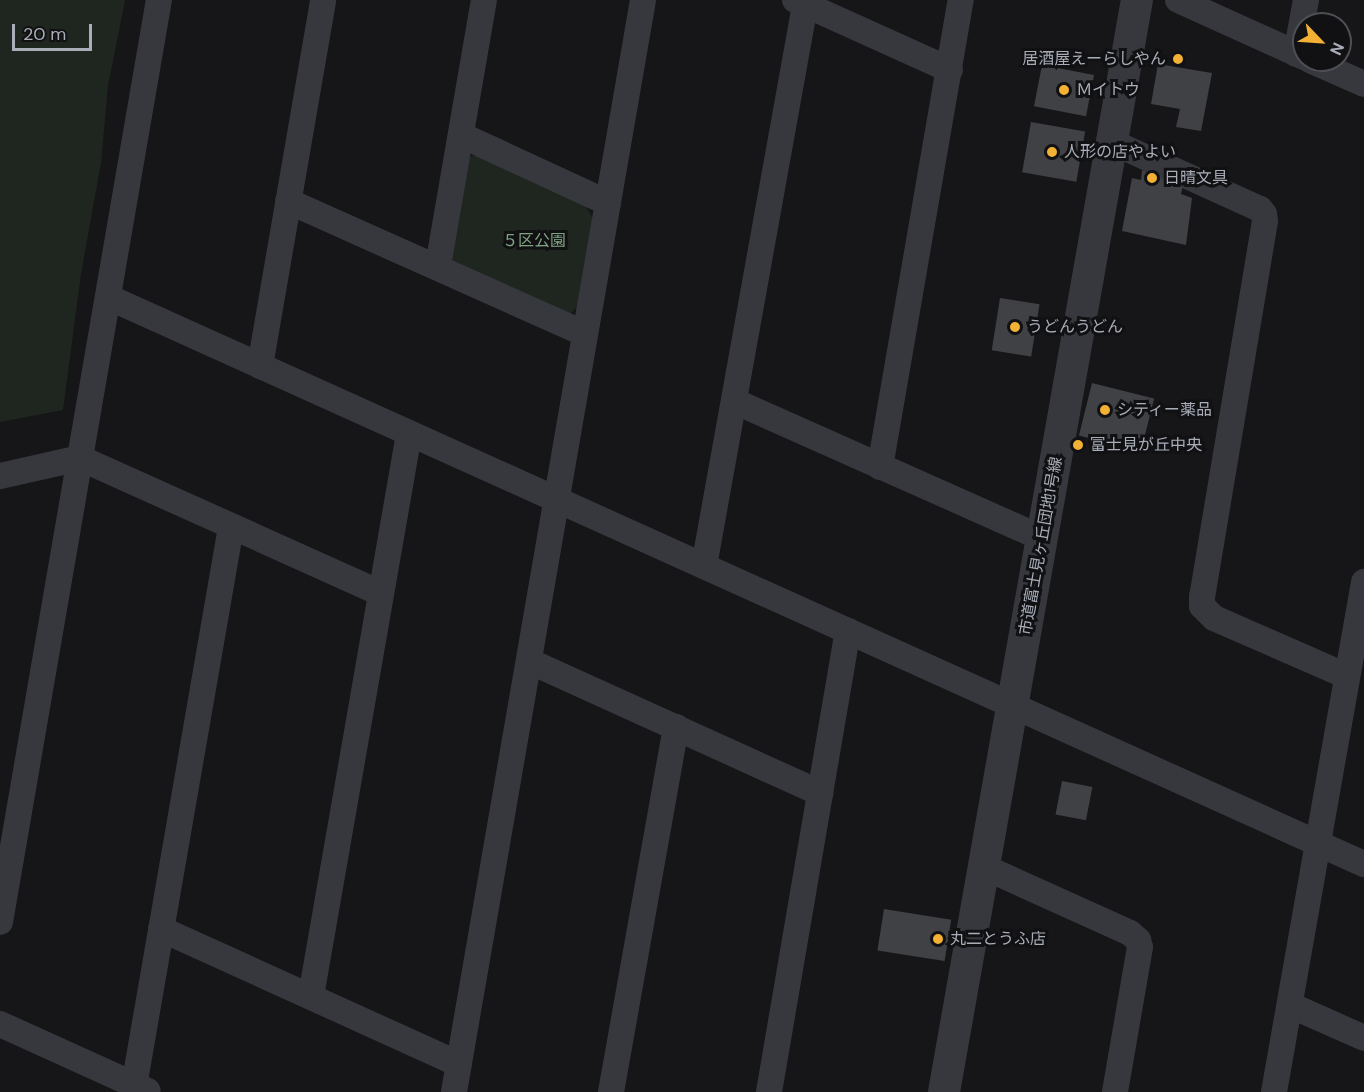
<!DOCTYPE html>
<meta charset="utf-8">
<style>
body{margin:0}
#map{position:relative;width:1364px;height:1092px;overflow:hidden;background:#161618;font-family:"DM Sans","Noto Sans JP",sans-serif}
div>[style]{position:absolute}
.green>*{inset:0;background:#1e261f}
.building>*{inset:0;background:#404145;transform-origin:0 0}
.minor>*{height:26px;margin:-13px;padding:0 13px;transform-origin:13px;border-radius:13px;background:#37383d}
.tertiary>*{height:32px;margin:-16px;padding:0 16px;transform-origin:16px;border-radius:16px;background:#37383d}
.dots>*{width:16px;height:16px;translate:-50% -50%;box-sizing:border-box;border:3px solid #111113;border-radius:50%}
span{translate:-50% -50%;white-space:nowrap;text-align:center;line-height:1.15;-webkit-text-stroke:6px #111113;paint-order:stroke}
.poi-label{font-size:16px;color:#a8adb8}
.right{translate:-100% -50%;text-align:right}
.left{translate:0 -50%;text-align:left}
.park-label{font-size:16px;color:#7fa381}
.street-label{font-size:16px;color:#a8adb8}
.north{position:absolute;left:1292px;top:12px;width:60px;height:60px;box-sizing:border-box;background:#111113;border:2px solid #4d4f55;border-radius:50%;rotate:115deg;font-size:16px;font-weight:700;line-height:24px;text-align:center;color:#a8adb8}
.north::after{content:'';display:block;margin:auto;width:21px;height:27px;background:#f2b134;clip-path:polygon(50% 0,100% 100%,50% 72%,0 100%)}
.scale{position:absolute;left:12px;top:24px;width:80px;height:27px;box-sizing:border-box;border:3px solid #a8adb8;border-top:0;padding-left:8px;font-size:18px;line-height:21px;white-space:nowrap;color:#a8adb8;-webkit-text-stroke:4px #111113;paint-order:stroke}
</style>
<div id="map">
<div class="green">
<i style="clip-path:polygon(0 0,125px 0,108px 86px,101px 163px,81px 274px,63px 410px,0 422px)"></i>
<i style="clip-path:polygon(471px 156px,480px 156px,584px 205px,589px 211px,594px 221px,578px 306px,571px 313px,560px 312px,454px 262px,447px 250px,464px 161px)"></i>
</div>
<div class="building">
<i style="clip-path:polygon(1158px 64px,1212px 73px,1201px 131px,1176px 127px,1180px 109px,1151px 104px)"></i>
<i style="left:1042px;top:65px;width:53px;height:42px;rotate:11deg"></i>
<i style="left:1031px;top:122px;width:55px;height:51px;rotate:10deg"></i>
<i style="clip-path:polygon(1142px 170px,1183px 185px,1181px 194px,1192px 198px,1186px 245px,1122px 231px,1132px 178px,1141px 180px)"></i>
<i style="left:1000px;top:298px;width:40px;height:53px;rotate:9deg"></i>
<i style="left:1092px;top:383px;width:64px;height:54px;rotate:14deg"></i>
<i style="left:1062px;top:781px;width:31px;height:34px;rotate:11deg"></i>
<i style="left:884px;top:909px;width:68px;height:42px;rotate:9deg"></i>
</div>
<div class="minor">
<i style="left:795px;top:0;width:170px;rotate:24.3deg"></i>
<i style="left:1178px;top:0;width:138px;rotate:24.3deg"></i>
<i style="left:1296px;top:54px;width:55px;rotate:-79.5deg"></i>
<i style="left:1310px;top:60px;width:59px;rotate:24deg"></i>
<i style="left:461px;top:135px;width:162px;rotate:24.8deg"></i>
<i style="left:1112px;top:142px;width:162px;rotate:24.4deg"></i>
<i style="left:1260px;top:209px;width:6px;rotate:51deg"></i>
<i style="left:1264px;top:214px;width:7px;rotate:82deg"></i>
<i style="left:1265px;top:221px;width:380px;rotate:99.5deg"></i>
<i style="left:1202px;top:596px;width:10px;rotate:90deg"></i>
<i style="left:1202px;top:606px;width:17px;rotate:45deg"></i>
<i style="left:1214px;top:618px;width:145px;rotate:23.6deg"></i>
<i style="left:288px;top:201px;width:325px;rotate:24.1deg"></i>
<i style="left:438px;top:266px;width:270px;rotate:-80.2deg"></i>
<i style="left:108px;top:297px;width:1378px;rotate:24.3deg"></i>
<i style="left:260px;top:366px;width:371px;rotate:-80.2deg"></i>
<i style="left:734px;top:401px;width:337px;rotate:24deg"></i>
<i style="left:880px;top:467px;width:474px;rotate:-80.2deg"></i>
<i style="left:0;top:476px;width:82px;rotate:-12.7deg"></i>
<i style="left:80px;top:458px;width:330px;rotate:24.2deg"></i>
<i style="left:704px;top:566px;width:570px;rotate:-79.79deg"></i>
<i style="left:529px;top:661px;width:320px;rotate:24.4deg"></i>
<i style="left:984px;top:867px;width:160px;rotate:24.3deg"></i>
<i style="left:1130px;top:933px;width:11px;rotate:41deg"></i>
<i style="left:1138px;top:940px;width:7px;rotate:74deg"></i>
<i style="left:1140px;top:947px;width:147px;rotate:99.8deg"></i>
<i style="left:0;top:922px;width:936px;rotate:-80.22deg"></i>
<i style="left:161px;top:929px;width:327px;rotate:24.4deg"></i>
<i style="left:311px;top:996px;width:570px;rotate:-80.11deg"></i>
<i style="left:1290px;top:1005px;width:81px;rotate:24deg"></i>
<i style="left:0;top:1024px;width:162px;rotate:24.4deg"></i>
<i style="left:133px;top:1092px;width:573px;rotate:-80.16deg"></i>
<i style="left:454px;top:1092px;width:1108px;rotate:-80.18deg"></i>
<i style="left:611px;top:1092px;width:371px;rotate:-79.9deg"></i>
<i style="left:769px;top:1092px;width:468px;rotate:-80.3deg"></i>
<i style="left:1274px;top:1092px;width:518px;rotate:-79.99deg"></i>
</div>
<div class="tertiary">
<i style="left:944px;top:1092px;width:1109px;rotate:-79.98deg"></i>
</div>
<div class="dots">
<i style="left:1178px;top:59px;background:#f2b134"></i>
<i style="left:1064px;top:90px;background:#f2b134"></i>
<i style="left:1052px;top:152px;background:#f2b134"></i>
<i style="left:1152px;top:178px;background:#f2b134"></i>
<i style="left:1015px;top:327px;background:#f2b134"></i>
<i style="left:1105px;top:410px;background:#f2b134"></i>
<i style="left:1078px;top:445px;background:#f2b134"></i>
<i style="left:938px;top:939px;background:#f2b134"></i>
</div>
<div class="poi-label">
<span class="right" style="left:1166px;top:59px">居酒屋えーらしやん</span>
<span class="left" style="left:1076px;top:90px">Ｍイトウ</span>
<span class="left" style="left:1064px;top:152px">人形の店やよい</span>
<span class="left" style="left:1164px;top:178px">日晴文具</span>
<span class="left" style="left:1027px;top:327px">うどんうどん</span>
<span class="left" style="left:1117px;top:410px">シティー薬品</span>
<span class="left" style="left:1090px;top:445px">富士見が丘中央</span>
<span class="left" style="left:950px;top:939px">丸二とうふ店</span>
</div>
<div class="park-label">
<span style="left:534px;top:241px">５区公園</span>
</div>
<div class="street-label">
<span style="left:1041px;top:546px;rotate:-80deg">市道富士見ヶ丘団地1号線</span>
</div>
<div class="north">N</div>
<div class="scale">20 m</div>
</div>
